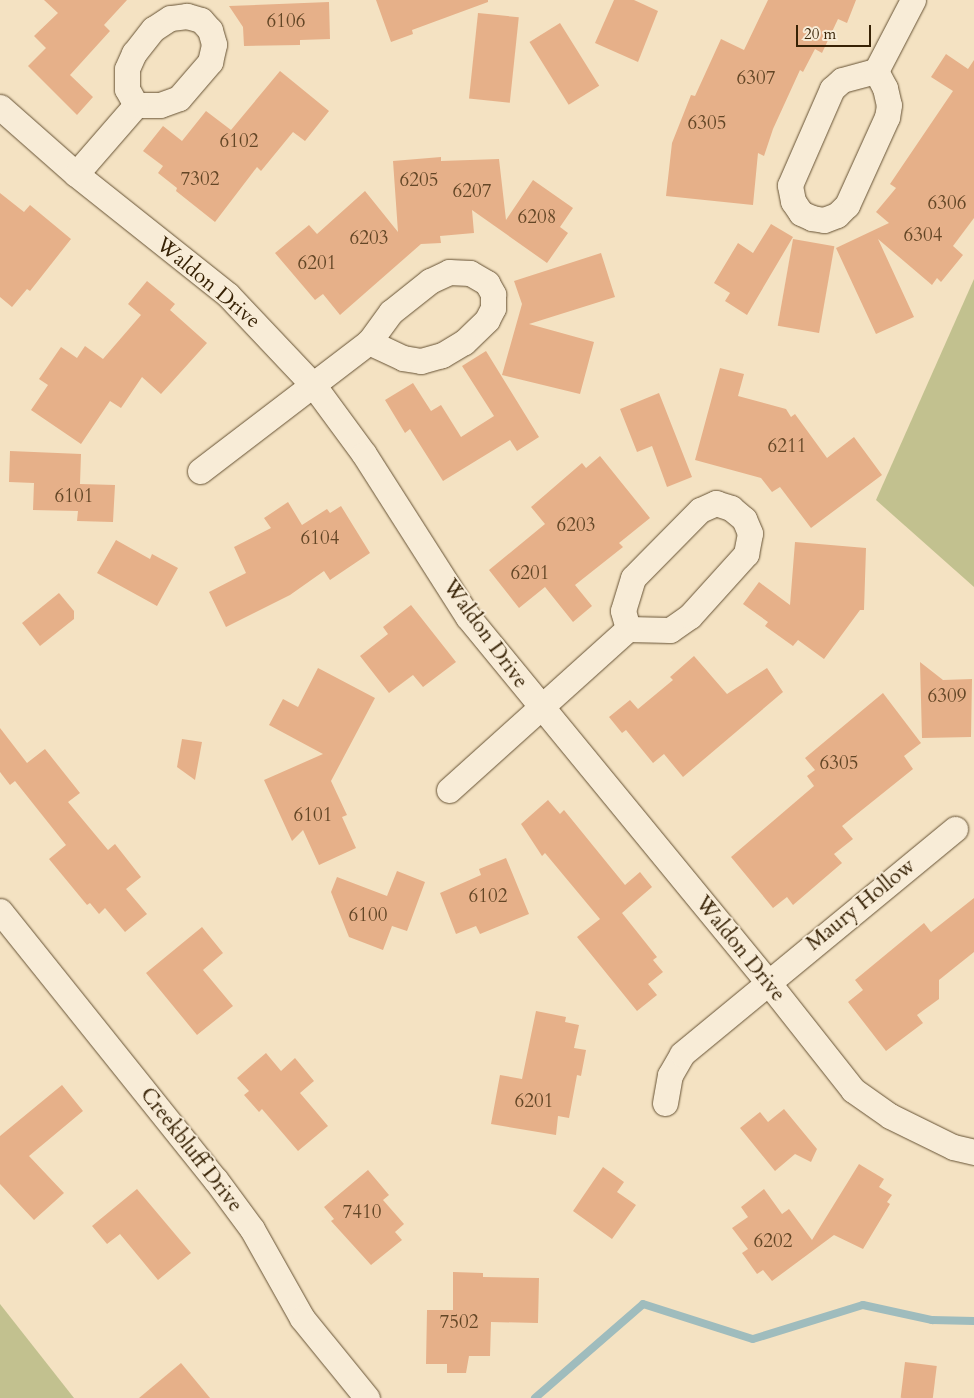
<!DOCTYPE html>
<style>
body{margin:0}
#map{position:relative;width:974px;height:1398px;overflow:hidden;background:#f4e2c2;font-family:Cardo,serif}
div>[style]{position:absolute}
.green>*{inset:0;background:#c2c18f}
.stream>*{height:8px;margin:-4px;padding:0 4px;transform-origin:4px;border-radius:4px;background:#9fbcbd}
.building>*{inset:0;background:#e6b089;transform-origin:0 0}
.roads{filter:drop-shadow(0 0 1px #665234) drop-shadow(0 0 1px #665234)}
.minor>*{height:25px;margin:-12.5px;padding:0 12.5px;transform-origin:12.5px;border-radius:12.5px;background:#f8ecd7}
span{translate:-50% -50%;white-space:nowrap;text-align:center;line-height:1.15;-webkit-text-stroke:4px #f8ecd7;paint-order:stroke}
.number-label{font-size:19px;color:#634626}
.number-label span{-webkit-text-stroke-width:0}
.street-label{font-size:21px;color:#372205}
.scale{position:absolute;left:796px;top:25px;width:75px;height:22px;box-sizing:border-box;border:2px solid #372205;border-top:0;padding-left:6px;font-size:15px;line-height:18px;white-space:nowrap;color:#372205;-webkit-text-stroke:4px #f8ecd7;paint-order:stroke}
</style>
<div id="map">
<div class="green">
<i style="clip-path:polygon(974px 279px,974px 587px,876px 500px)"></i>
<i style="clip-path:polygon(0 1304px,74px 1398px,0 1398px)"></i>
</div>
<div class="stream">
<i style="left:535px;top:1398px;width:143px;rotate:-41deg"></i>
<i style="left:643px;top:1304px;width:115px;rotate:17.7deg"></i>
<i style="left:753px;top:1339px;width:115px;rotate:-17.2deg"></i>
<i style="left:863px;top:1305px;width:71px;rotate:12.3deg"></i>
<i style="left:932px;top:1320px;width:42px;rotate:1.4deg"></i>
</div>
<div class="building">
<i style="clip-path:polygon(44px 0,127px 0,104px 25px,110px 31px,70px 75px,93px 97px,77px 115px,28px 66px,46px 48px,34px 36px,58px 13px)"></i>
<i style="clip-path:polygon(376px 0,488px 0,488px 2px,412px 30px,413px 34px,391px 42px)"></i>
<i style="clip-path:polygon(614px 0,634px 0,658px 11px,638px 62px,595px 43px)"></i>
<i style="clip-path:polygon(768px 0,856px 0,847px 23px,838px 19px,822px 53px,815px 49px,803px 72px,800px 70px,773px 129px,764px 156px,758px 153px,753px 205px,666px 196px,672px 143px,691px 95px,695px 96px,721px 39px,744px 50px)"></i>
<i style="clip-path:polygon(329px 2px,330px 39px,300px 40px,300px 45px,244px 46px,243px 27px,229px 6px)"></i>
<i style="left:478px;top:13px;width:41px;height:86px;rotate:6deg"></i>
<i style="left:560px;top:23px;width:74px;height:36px;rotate:58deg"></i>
<i style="clip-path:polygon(946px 54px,968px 69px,974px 60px,974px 218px,953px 246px,963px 255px,941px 282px,937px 278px,932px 285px,878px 239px,914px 317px,876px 334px,836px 248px,889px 223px,876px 212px,896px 188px,890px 184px,953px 91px,931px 77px)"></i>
<i style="clip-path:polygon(280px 71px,329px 111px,305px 141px,293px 132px,261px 171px,257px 167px,215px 222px,176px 191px,177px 188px,158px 173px,163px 166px,143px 151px,163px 126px,182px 141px,206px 111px,231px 130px)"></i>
<i style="clip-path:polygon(441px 157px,441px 161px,499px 159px,506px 220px,533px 180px,573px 208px,560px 227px,568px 233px,547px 263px,472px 210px,474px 233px,440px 236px,441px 243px,421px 244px,340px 315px,323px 294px,315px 300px,275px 253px,309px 225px,317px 234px,365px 191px,398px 232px,393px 161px)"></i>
<i style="clip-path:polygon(0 193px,24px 212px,30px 205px,71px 239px,30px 291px,27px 289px,12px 307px,0 297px)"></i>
<i style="clip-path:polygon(771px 224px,793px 237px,747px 315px,725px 301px,730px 293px,714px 283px,738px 243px,753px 253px)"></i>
<i style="left:793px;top:239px;width:42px;height:88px;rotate:10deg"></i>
<i style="clip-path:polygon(601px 253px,615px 297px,529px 324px,594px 342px,580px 394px,502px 375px,522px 304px,514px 281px)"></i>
<i style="clip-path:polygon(147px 281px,175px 304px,170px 310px,207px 343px,161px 394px,142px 377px,121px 408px,110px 401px,81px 444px,31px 410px,48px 385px,39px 379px,61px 347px,77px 358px,85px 346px,103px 359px,141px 315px,128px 304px)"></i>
<i style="clip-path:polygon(486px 351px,539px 437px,517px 451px,510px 440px,443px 481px,410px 429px,405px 433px,385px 400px,413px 383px,431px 411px,441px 405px,461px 437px,494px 416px,462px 366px)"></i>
<i style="clip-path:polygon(720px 368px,744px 374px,738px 396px,786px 409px,791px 417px,795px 414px,827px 458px,854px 437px,882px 475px,811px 528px,780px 487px,772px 492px,761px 478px,695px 460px)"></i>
<i style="clip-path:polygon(659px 393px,692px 477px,667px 487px,652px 446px,637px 452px,620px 409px)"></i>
<i style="clip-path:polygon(10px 451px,81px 454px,80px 484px,115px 485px,113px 522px,77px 521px,78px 511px,33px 510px,34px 483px,9px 482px)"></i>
<i style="clip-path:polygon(600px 456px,650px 518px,619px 543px,623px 547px,575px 585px,592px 606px,573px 622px,545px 587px,519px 608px,489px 570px,545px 524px,531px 507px,582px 463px,586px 468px)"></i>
<i style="clip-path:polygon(288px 502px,302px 525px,327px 509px,330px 513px,341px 506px,370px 553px,330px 580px,324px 571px,290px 595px,226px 627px,209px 592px,246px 573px,234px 547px,271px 528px,264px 518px)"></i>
<i style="clip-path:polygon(116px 540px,150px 559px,152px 554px,178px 568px,157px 606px,97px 573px)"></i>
<i style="clip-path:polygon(795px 542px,866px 548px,864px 610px,860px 610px,824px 659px,798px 640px,793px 646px,765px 626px,768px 622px,743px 604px,759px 582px,790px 605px)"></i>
<i style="clip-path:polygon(59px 593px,74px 611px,74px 619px,40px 646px,22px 623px)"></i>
<i style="clip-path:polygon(411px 605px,456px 662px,423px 687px,413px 675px,389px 693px,360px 656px,388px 634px,383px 627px)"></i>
<i style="clip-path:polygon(694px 656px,727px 694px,767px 668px,783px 692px,683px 777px,664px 754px,653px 763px,626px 730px,622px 733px,609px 717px,630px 700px,638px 709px,673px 680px,670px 677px)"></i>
<i style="clip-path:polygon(920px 662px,943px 680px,972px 679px,971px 737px,922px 738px)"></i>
<i style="clip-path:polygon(318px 668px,375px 698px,331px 781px,347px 815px,342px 817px,356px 848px,319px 865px,303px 830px,292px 841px,264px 780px,323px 754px,269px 725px,283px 699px,298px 707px)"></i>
<i style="clip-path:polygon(883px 693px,921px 743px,904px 756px,913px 769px,842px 826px,853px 839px,834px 854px,842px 863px,793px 905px,787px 897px,773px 908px,731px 857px,814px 786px,807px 776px,815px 770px,805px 758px)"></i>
<i style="clip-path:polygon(0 728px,27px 763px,45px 749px,80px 793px,68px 802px,108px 850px,115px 844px,141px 877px,126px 889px,147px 914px,125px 932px,105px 908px,99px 914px,90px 903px,87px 905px,49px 859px,66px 845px,15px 781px,10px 785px,0 772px)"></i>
<i style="clip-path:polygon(182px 739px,202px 742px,195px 780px,177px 767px)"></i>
<i style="clip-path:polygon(548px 800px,560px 814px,564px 810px,625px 885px,640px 872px,652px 887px,622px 913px,657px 957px,653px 960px,663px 972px,648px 984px,657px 995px,637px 1011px,577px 937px,600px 919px,545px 853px,542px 856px,521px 824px)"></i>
<i style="clip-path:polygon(506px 858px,529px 914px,480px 934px,476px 926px,456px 934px,440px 893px,481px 875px,479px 869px)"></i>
<i style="clip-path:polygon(397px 871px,425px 882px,407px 931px,392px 926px,383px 950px,349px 937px,331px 892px,337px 877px,387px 896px)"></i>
<i style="clip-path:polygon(974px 898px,974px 952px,939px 980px,939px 999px,917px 1015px,923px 1023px,886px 1051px,848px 1002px,863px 990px,855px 980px,924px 923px,931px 932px)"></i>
<i style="clip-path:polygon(202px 927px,223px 953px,203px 970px,233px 1006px,197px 1035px,146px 973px)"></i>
<i style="clip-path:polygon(536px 1011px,566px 1017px,565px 1022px,579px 1025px,574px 1048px,586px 1050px,581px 1076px,577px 1075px,569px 1118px,558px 1116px,556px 1135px,491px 1124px,500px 1075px,522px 1079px)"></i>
<i style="clip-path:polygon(266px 1053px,281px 1071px,295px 1058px,314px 1081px,300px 1093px,328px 1126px,298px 1151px,262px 1109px,259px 1112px,244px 1095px,249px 1091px,237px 1078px)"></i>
<i style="clip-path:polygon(62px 1085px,83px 1111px,29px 1156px,64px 1193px,34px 1220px,0 1184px,0 1136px)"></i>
<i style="clip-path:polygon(784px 1109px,817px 1149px,811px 1162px,795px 1154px,775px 1171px,740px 1128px,760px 1112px,768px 1122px)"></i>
<i style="clip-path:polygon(859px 1164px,884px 1179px,879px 1187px,892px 1195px,887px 1202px,890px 1204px,863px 1249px,834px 1235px,772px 1281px,763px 1270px,757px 1274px,742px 1253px,748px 1249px,732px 1228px,748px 1217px,741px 1207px,764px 1189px,782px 1214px,789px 1209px,812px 1240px)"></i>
<i style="clip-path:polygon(603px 1167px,624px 1182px,617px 1192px,636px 1205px,612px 1239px,573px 1211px)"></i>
<i style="clip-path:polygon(368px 1170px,389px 1195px,383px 1200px,404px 1224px,395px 1232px,402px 1240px,371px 1265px,331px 1221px,334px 1219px,324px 1207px)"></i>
<i style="clip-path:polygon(137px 1189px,191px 1253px,158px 1280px,120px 1234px,107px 1244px,92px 1226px)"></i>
<i style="clip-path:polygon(453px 1272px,483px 1273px,483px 1277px,539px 1278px,538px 1323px,491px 1322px,490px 1356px,469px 1356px,466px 1373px,447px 1373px,447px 1364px,426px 1364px,427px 1310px,453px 1310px)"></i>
<i style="left:905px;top:1362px;width:32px;height:36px;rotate:7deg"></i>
<i style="clip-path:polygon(181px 1363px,210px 1398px,139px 1398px)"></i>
</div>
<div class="roads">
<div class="minor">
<i style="left:876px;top:71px;width:19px;rotate:62deg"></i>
<i style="left:885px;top:88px;width:17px;rotate:77deg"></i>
<i style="left:889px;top:105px;width:12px;rotate:99deg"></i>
<i style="left:887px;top:117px;width:97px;rotate:114.4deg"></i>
<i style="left:847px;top:205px;width:14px;rotate:135deg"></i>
<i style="left:837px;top:215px;width:14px;rotate:159deg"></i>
<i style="left:824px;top:220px;width:12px;rotate:-171deg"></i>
<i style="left:812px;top:218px;width:12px;rotate:-156deg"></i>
<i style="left:801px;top:213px;width:14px;rotate:-124deg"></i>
<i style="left:793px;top:201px;width:16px;rotate:-101deg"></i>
<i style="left:790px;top:185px;width:105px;rotate:-66.4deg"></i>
<i style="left:832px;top:89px;width:13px;rotate:-42deg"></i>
<i style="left:842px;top:80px;width:35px;rotate:-15deg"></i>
<i style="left:876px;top:71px;width:80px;rotate:-62.5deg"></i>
<i style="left:0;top:107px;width:101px;rotate:41.4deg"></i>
<i style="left:76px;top:174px;width:194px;rotate:38.5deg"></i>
<i style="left:228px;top:295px;width:125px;rotate:46.6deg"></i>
<i style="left:314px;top:386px;width:84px;rotate:53.7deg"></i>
<i style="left:364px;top:454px;width:193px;rotate:57.5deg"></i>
<i style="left:468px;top:617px;width:471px;rotate:50.6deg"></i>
<i style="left:767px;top:981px;width:139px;rotate:51.7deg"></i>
<i style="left:853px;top:1090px;width:45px;rotate:35.1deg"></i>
<i style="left:890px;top:1116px;width:70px;rotate:26.2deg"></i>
<i style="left:953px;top:1147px;width:22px;rotate:13deg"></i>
<i style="left:76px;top:174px;width:91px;rotate:-49deg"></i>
<i style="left:136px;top:105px;width:24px"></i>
<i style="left:160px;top:105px;width:20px;rotate:-20deg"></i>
<i style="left:179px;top:98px;width:48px;rotate:-49.3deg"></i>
<i style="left:210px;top:62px;width:18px;rotate:-77deg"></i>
<i style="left:214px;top:44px;width:15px;rotate:-106deg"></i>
<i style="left:210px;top:30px;width:13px;rotate:-132deg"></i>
<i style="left:201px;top:20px;width:15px;rotate:-164deg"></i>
<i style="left:187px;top:16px;width:17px;rotate:173deg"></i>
<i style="left:170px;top:18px;width:20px;rotate:147deg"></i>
<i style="left:153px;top:29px;width:31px;rotate:128deg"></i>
<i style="left:134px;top:53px;width:17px;rotate:114deg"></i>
<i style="left:127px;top:69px;width:20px;rotate:90deg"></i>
<i style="left:127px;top:89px;width:18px;rotate:61deg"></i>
<i style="left:200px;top:471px;width:213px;rotate:-37.4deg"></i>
<i style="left:369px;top:342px;width:37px;rotate:-54deg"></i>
<i style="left:391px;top:312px;width:50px;rotate:-38.5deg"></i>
<i style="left:430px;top:281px;width:21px;rotate:-25deg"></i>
<i style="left:449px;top:272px;width:21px;rotate:3deg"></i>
<i style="left:470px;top:273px;width:20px;rotate:30deg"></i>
<i style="left:487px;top:283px;width:13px;rotate:61deg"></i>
<i style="left:493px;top:294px;width:14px;rotate:90deg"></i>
<i style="left:493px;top:308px;width:13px;rotate:117deg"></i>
<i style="left:487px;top:320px;width:32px;rotate:136deg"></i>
<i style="left:464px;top:342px;width:26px;rotate:149deg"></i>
<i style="left:442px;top:355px;width:22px;rotate:164deg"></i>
<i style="left:421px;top:361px;width:18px;rotate:-171deg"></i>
<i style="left:403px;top:358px;width:38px;rotate:-155deg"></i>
<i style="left:449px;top:790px;width:241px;rotate:-42deg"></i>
<i style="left:628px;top:629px;width:42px;rotate:1.4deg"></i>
<i style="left:670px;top:630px;width:24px;rotate:-35deg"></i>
<i style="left:690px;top:616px;width:84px;rotate:-47.9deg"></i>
<i style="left:746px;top:554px;width:21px;rotate:-79deg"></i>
<i style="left:750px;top:533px;width:15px;rotate:-113deg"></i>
<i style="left:744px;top:519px;width:17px;rotate:-140deg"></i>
<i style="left:731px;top:508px;width:16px;rotate:-162deg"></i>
<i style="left:716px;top:503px;width:17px;rotate:156deg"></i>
<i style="left:700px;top:510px;width:95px;rotate:134.6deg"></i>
<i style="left:633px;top:578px;width:34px;rotate:107deg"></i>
<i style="left:623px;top:611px;width:19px;rotate:74deg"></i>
<i style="left:0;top:911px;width:344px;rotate:51.3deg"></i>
<i style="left:215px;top:1179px;width:62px;rotate:53.5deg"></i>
<i style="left:252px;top:1229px;width:102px;rotate:60.7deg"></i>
<i style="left:302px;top:1318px;width:103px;rotate:50.9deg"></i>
<i style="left:665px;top:1103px;width:28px;rotate:-80deg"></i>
<i style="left:670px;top:1075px;width:24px;rotate:-60deg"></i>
<i style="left:682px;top:1054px;width:354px;rotate:-39.5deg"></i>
</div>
</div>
<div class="number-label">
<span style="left:286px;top:22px">6106</span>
<span style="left:756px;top:79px">6307</span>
<span style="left:707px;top:124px">6305</span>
<span style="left:239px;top:142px">6102</span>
<span style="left:200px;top:180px">7302</span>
<span style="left:419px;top:181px">6205</span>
<span style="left:472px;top:192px">6207</span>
<span style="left:947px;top:204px">6306</span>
<span style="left:537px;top:218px">6208</span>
<span style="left:923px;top:236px">6304</span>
<span style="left:369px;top:239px">6203</span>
<span style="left:317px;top:264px">6201</span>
<span style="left:787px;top:447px">6211</span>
<span style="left:74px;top:497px">6101</span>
<span style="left:576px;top:526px">6203</span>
<span style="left:320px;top:539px">6104</span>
<span style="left:530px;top:574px">6201</span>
<span style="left:947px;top:697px">6309</span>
<span style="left:839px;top:764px">6305</span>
<span style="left:313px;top:816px">6101</span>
<span style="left:488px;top:897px">6102</span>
<span style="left:368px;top:916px">6100</span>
<span style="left:534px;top:1102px">6201</span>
<span style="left:362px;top:1213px">7410</span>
<span style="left:773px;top:1242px">6202</span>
<span style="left:459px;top:1323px">7502</span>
</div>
<div class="street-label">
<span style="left:208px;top:283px;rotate:40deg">Waldon Drive</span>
<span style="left:485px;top:634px;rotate:54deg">Waldon Drive</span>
<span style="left:861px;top:905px;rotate:-39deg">Maury Hollow</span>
<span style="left:740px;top:949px;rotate:51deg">Waldon Drive</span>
<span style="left:191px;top:1150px;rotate:52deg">Creekbluff Drive</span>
</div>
<div class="scale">20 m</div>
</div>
